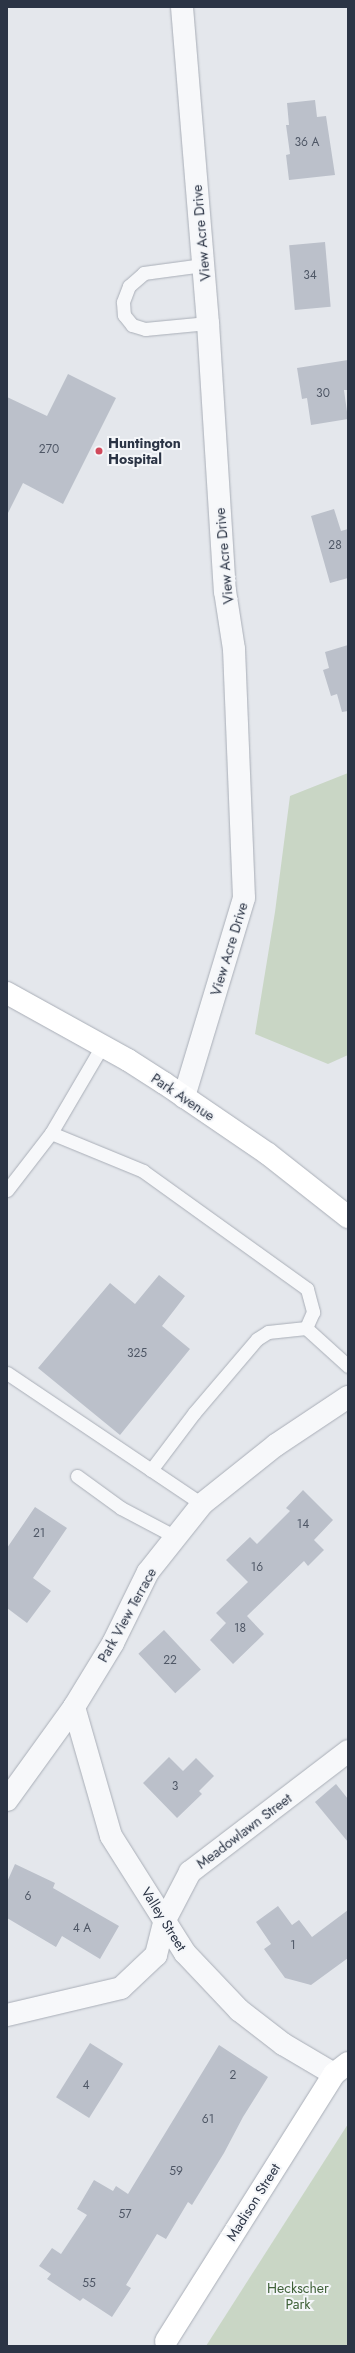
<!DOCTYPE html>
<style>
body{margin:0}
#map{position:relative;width:355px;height:2353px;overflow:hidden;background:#e4e7ec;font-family:Jost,sans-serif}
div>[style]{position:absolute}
.green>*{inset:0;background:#c9d6c5}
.building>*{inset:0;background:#bbc0ca;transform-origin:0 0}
.roads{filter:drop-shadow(0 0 1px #a9aeb7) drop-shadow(0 0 1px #a9aeb7)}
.lane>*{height:13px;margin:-6.5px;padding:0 6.5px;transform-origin:6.5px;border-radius:6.5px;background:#f7f8fa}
.street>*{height:22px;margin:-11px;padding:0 11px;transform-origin:11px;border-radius:11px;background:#f7f8fa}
.secondary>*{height:22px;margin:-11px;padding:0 11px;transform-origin:11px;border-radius:11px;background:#fff}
.dots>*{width:11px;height:11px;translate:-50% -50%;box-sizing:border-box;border:2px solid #f4f6f9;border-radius:50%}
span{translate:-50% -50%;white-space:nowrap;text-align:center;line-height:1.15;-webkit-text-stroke:4px #f4f6f9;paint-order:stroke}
.number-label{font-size:12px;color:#4f5766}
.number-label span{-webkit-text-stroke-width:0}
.street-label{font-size:14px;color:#2b3445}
.poi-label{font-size:14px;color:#2b3445;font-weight:700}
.left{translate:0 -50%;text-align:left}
.park-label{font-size:14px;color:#3f6138}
.frame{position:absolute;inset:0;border:8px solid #2b3445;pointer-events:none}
</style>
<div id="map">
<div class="green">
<i style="clip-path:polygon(348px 773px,348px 1055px,328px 1064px,255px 1034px,275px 912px,290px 796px)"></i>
<i style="clip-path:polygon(348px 2124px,348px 2346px,206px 2346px)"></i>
</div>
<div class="building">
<i style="clip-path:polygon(315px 100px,317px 117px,326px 116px,335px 175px,289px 180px,286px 155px,290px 154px,286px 125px,289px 125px,287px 103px)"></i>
<i style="left:325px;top:242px;width:65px;height:36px;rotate:85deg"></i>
<i style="clip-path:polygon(348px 360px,348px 390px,344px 390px,348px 419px,311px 425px,307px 398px,302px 399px,297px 368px)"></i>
<i style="clip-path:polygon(68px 374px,116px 398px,63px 504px,23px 483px,7px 515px,7px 397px,47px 416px)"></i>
<i style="clip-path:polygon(334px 509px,341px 531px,348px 529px,348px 578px,330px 583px,311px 516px)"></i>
<i style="clip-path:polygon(348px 645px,348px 711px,342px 712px,337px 694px,331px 696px,323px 670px,329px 668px,325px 652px)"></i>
<i style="clip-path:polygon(159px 1275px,185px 1296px,162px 1326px,190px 1349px,120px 1435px,38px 1368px,110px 1283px,135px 1304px)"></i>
<i style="clip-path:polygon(303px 1490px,333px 1520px,314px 1540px,324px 1550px,308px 1566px,304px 1561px,247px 1616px,264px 1634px,233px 1664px,210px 1640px,226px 1623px,216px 1613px,248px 1582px,226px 1560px,250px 1537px,257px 1544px,290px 1511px,286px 1508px)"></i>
<i style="clip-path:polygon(35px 1507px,67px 1528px,33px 1578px,51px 1591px,27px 1623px,7px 1608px,7px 1548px)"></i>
<i style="left:164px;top:1630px;width:54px;height:35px;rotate:47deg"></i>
<i style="clip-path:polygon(169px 1757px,183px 1771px,196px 1758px,214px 1776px,199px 1791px,202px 1794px,177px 1818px,143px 1783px)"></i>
<i style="clip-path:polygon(336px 1784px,348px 1799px,348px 1842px,315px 1802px)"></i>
<i style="clip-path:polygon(15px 1864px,55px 1883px,53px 1888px,119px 1926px,100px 1959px,62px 1936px,56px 1947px,7px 1918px,7px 1882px)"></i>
<i style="clip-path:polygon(278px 1906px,292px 1925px,299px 1920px,312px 1937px,348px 1910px,348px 1958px,311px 1985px,285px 1978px,264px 1949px,271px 1944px,256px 1922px)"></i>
<i style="left:90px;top:2043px;width:39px;height:64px;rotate:32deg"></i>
<i style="clip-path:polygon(219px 2045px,268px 2077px,243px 2117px,224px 2153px,192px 2205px,188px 2202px,166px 2239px,157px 2234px,126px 2285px,131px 2288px,112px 2317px,83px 2298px,80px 2301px,47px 2279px,51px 2274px,39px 2266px,52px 2248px,61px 2254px,87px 2215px,77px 2209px,94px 2180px,113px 2191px,116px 2186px,128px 2194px)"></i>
</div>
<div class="roads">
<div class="lane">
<i style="left:203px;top:265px;width:60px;rotate:172.3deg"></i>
<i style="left:144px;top:273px;width:20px;rotate:139deg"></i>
<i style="left:129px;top:286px;width:17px;rotate:111deg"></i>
<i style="left:123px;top:302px;width:13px;rotate:86deg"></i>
<i style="left:124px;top:315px;width:13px;rotate:51deg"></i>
<i style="left:132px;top:325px;width:14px;rotate:17deg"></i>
<i style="left:145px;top:329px;width:63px;rotate:-5.4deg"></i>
<i style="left:51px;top:1133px;width:100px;rotate:22.4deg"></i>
<i style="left:143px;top:1171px;width:202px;rotate:35.7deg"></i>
<i style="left:307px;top:1289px;width:24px;rotate:75deg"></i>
<i style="left:313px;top:1312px;width:17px;rotate:114deg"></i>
<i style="left:306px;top:1328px;width:57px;rotate:42.1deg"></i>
<i style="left:7px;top:1190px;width:72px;rotate:-52.3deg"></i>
<i style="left:51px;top:1133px;width:101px;rotate:-59.6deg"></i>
<i style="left:7px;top:1373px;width:235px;rotate:33.9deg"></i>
<i style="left:151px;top:1470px;width:71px;rotate:-53deg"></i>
<i style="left:194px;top:1413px;width:97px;rotate:-49.6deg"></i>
<i style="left:257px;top:1339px;width:13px;rotate:-32deg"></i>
<i style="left:268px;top:1332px;width:38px;rotate:-6deg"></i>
<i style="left:77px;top:1476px;width:54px;rotate:36deg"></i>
<i style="left:121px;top:1508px;width:62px;rotate:27.8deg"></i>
</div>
<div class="street">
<i style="left:182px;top:7px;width:317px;rotate:85.3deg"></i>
<i style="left:208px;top:323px;width:269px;rotate:86.4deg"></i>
<i style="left:225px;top:591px;width:59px;rotate:81.2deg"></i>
<i style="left:234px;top:649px;width:249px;rotate:87.7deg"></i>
<i style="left:244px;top:898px;width:208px;rotate:106.8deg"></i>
<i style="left:74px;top:1707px;width:134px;rotate:74deg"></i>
<i style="left:111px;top:1836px;width:138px;rotate:57.7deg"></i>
<i style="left:185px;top:1953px;width:79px;rotate:46.5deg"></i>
<i style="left:239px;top:2010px;width:56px;rotate:37.7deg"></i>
<i style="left:283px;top:2044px;width:59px;rotate:30.5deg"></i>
<i style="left:7px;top:1800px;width:115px;rotate:-54.2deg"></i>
<i style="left:74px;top:1707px;width:75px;rotate:-58.6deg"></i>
<i style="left:113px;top:1643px;width:79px;rotate:-63.8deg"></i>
<i style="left:148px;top:1572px;width:87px;rotate:-51.5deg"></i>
<i style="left:202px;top:1504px;width:95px;rotate:-38.6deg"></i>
<i style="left:276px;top:1445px;width:87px;rotate:-33.7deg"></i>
<i style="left:7px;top:2015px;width:117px;rotate:-13.3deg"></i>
<i style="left:121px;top:1988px;width:48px;rotate:-43.3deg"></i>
<i style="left:156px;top:1955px;width:36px;rotate:-76deg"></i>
<i style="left:165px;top:1920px;width:54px;rotate:-62.5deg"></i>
<i style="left:190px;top:1872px;width:199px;rotate:-37.4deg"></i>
</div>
<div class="secondary">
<i style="left:7px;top:993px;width:138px;rotate:29deg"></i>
<i style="left:128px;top:1060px;width:43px;rotate:32.6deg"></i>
<i style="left:164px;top:1083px;width:126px;rotate:34.3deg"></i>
<i style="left:268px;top:1154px;width:102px;rotate:38.2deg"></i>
<i style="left:166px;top:2341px;width:315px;rotate:-57.8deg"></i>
<i style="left:334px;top:2074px;width:18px;rotate:-38deg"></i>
</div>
</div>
<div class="dots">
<i style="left:99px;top:451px;background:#d1495b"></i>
</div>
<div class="number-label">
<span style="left:307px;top:143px">36 A</span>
<span style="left:310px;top:276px">34</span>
<span style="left:323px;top:394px">30</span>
<span style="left:49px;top:450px">270</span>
<span style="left:335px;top:546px">28</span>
<span style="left:137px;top:1354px">325</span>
<span style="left:303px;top:1525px">14</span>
<span style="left:39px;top:1534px">21</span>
<span style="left:257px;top:1568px">16</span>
<span style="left:240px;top:1629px">18</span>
<span style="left:170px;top:1661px">22</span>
<span style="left:175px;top:1787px">3</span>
<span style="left:28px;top:1897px">6</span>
<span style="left:82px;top:1929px">4 A</span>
<span style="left:293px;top:1946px">1</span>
<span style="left:233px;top:2076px">2</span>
<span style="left:86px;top:2086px">4</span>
<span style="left:208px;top:2120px">61</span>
<span style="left:176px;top:2172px">59</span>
<span style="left:125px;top:2215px">57</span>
<span style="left:89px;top:2284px">55</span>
</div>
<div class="street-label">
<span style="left:201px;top:233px;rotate:-95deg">View Acre Drive</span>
<span style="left:224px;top:556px;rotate:-95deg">View Acre Drive</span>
<span style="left:229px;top:949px;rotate:-73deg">View Acre Drive</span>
<span style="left:183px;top:1097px;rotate:34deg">Park Avenue</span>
<span style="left:127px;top:1615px;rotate:-61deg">Park View Terrace</span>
<span style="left:244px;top:1831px;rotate:-37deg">Meadowlawn Street</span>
<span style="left:164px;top:1919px;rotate:58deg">Valley Street</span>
<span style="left:253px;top:2202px;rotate:-58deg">Madison Street</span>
</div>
<div class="poi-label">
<span class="left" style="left:108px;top:451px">Huntington<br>Hospital</span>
</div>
<div class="park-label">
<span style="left:298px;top:2296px">Heckscher<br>Park</span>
</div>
<div class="frame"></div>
</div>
